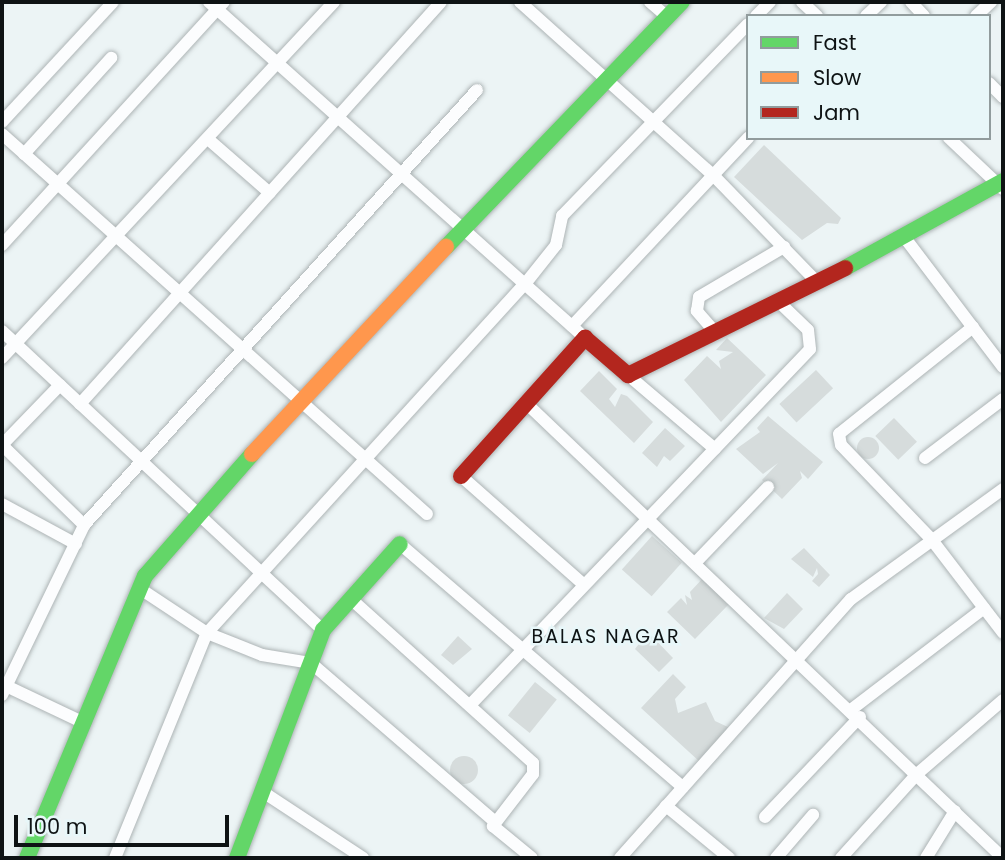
<!DOCTYPE html>
<style>
body{margin:0}
#map{position:relative;width:1005px;height:860px;overflow:hidden;background:#ecf4f5;font-family:Poppins,sans-serif}
div>[style]{position:absolute}
.building>*{inset:0;background:#d6dcdc;transform-origin:0 0}
.round{border-radius:50%}
.roads{filter:drop-shadow(0 0 2px #adb4b5) drop-shadow(0 0 2px #adb4b5)}
.street>*{height:12px;margin:-6px;padding:0 6px;transform-origin:6px;border-radius:6px;background:#fcfdfe}
.fast>*{height:16px;margin:-8px;padding:0 8px;transform-origin:8px;border-radius:8px;background:#63d668}
.slow>*{height:16px;margin:-8px;padding:0 8px;transform-origin:8px;border-radius:8px;background:#ff974d}
.jam>*{height:16px;margin:-8px;padding:0 8px;transform-origin:8px;border-radius:8px;background:#b3261e}
span{translate:-50% -50%;white-space:nowrap;text-align:center;line-height:1.15;-webkit-text-stroke:5px #e8f7f9;paint-order:stroke}
.neighbourhood-label{font-size:19px;color:#0e1314;letter-spacing:2px}
.frame{position:absolute;inset:0;border:4px solid #0e1314;pointer-events:none}
.legend{position:absolute;left:746px;top:14px;width:245px;height:126px;box-sizing:border-box;background:#e8f7f9;border:2px solid #919c9d;margin:0;padding:9px 12px;list-style:none;font-size:21px;color:#0e1314}
.legend li{display:flex;align-items:center;gap:14px;height:35px}
.legend b{width:35px;border:2px solid #919c9d}
.scale{position:absolute;left:14px;top:815px;width:215px;height:32px;box-sizing:border-box;border:4px solid #0e1314;border-top:0;padding-left:9px;font-size:21px;line-height:24px;white-space:nowrap;color:#0e1314;-webkit-text-stroke:5px #e8f7f9;paint-order:stroke}
</style>
<div id="map">
<div class="building">
<i style="clip-path:polygon(764px 145px,841px 218px,838px 224px,827px 223px,802px 240px,734px 177px)"></i>
<i style="clip-path:polygon(727px 338px,766px 375px,721px 422px,684px 380px,707px 356px,721px 369px,719px 361px,733px 352px,716px 350px)"></i>
<i style="left:816px;top:370px;width:25px;height:50px;rotate:47deg"></i>
<i style="clip-path:polygon(599px 371px,617px 389px,609px 399px,615px 407px,621px 394px,627px 396px,653px 422px,634px 443px,580px 391px)"></i>
<i style="clip-path:polygon(768px 416px,823px 462px,808px 479px,800px 471px,802px 478px,782px 499px,762px 480px,778px 463px,763px 474px,736px 449px,760px 432px,757px 428px)"></i>
<i style="left:894px;top:418px;width:33px;height:26px;rotate:46deg"></i>
<i style="clip-path:polygon(665px 428px,685px 446px,670px 461px,664px 456px,657px 467px,642px 453px)"></i>
<i class="round" style="left:857px;top:437px;width:22px;height:22px"></i>
<i style="left:652px;top:536px;width:40px;height:45px;rotate:42deg"></i>
<i style="clip-path:polygon(804px 548px,830px 575px,819px 587px,812px 581px,818px 574px,817px 568px,813px 577px,791px 559px)"></i>
<i style="clip-path:polygon(703px 578px,729px 604px,695px 639px,667px 612px,681px 598px,687px 605px,685px 595px,692px 600px,690px 592px)"></i>
<i style="clip-path:polygon(787px 593px,803px 609px,784px 629px,764px 618px)"></i>
<i style="clip-path:polygon(648px 632px,673px 658px,659px 672px,635px 649px)"></i>
<i style="clip-path:polygon(458px 636px,472px 649px,453px 665px,441px 655px)"></i>
<i style="clip-path:polygon(673px 674px,686px 687px,675px 699px,678px 713px,706px 702px,715px 721px,730px 728px,700px 762px,641px 708px)"></i>
<i style="left:535px;top:682px;width:28px;height:43px;rotate:39deg"></i>
<i class="round" style="left:450px;top:756px;width:28px;height:28px"></i>
</div>
<div class="roads">
<div class="street">
<i style="left:209px;top:2px;width:504px;rotate:41.78deg"></i>
<i style="left:520px;top:2px;width:259px;rotate:41.9deg"></i>
<i style="left:713px;top:175px;width:149px;rotate:45.8deg"></i>
<i style="left:650px;top:2px;width:23px;rotate:41deg"></i>
<i style="left:802px;top:2px;width:21px;rotate:43deg"></i>
<i style="left:911px;top:2px;width:19px;rotate:47deg"></i>
<i style="left:756px;top:16px;width:20px;rotate:-45deg"></i>
<i style="left:866px;top:16px;width:21px;rotate:-43deg"></i>
<i style="left:976px;top:16px;width:21px;rotate:-43deg"></i>
<i style="left:989px;top:83px;width:20px;rotate:45deg"></i>
<i style="left:2px;top:122px;width:163px;rotate:-47.2deg"></i>
<i style="left:2px;top:134px;width:570px;rotate:41.8deg"></i>
<i style="left:949px;top:138px;width:74px;rotate:43.4deg"></i>
<i style="left:208px;top:139px;width:82px;rotate:41.1deg"></i>
<i style="left:24px;top:154px;width:130px;rotate:-47.8deg"></i>
<i style="left:905px;top:238px;width:162px;rotate:52.8deg"></i>
<i style="left:2px;top:245px;width:329px;rotate:-47.6deg"></i>
<i style="left:572px;top:326px;width:258px;rotate:-46.9deg"></i>
<i style="left:973px;top:327px;width:171px;rotate:141.4deg"></i>
<i style="left:839px;top:434px;width:11px;rotate:80deg"></i>
<i style="left:841px;top:445px;width:132px;rotate:46.2deg"></i>
<i style="left:932px;top:540px;width:117px;rotate:52.6deg"></i>
<i style="left:2px;top:331px;width:439px;rotate:43deg"></i>
<i style="left:715px;top:332px;width:28px;rotate:-131deg"></i>
<i style="left:697px;top:311px;width:14px;rotate:-82deg"></i>
<i style="left:699px;top:297px;width:99px;rotate:-30.5deg"></i>
<i style="left:2px;top:358px;width:487px;rotate:-47deg"></i>
<i style="left:628px;top:375px;width:114px;rotate:40.4deg"></i>
<i style="left:60px;top:385px;width:83px;rotate:134deg"></i>
<i style="left:2px;top:445px;width:115px;rotate:44.3deg"></i>
<i style="left:526px;top:403px;width:659px;rotate:43.65deg"></i>
<i style="left:80px;top:404px;width:540px;rotate:-48.08deg"></i>
<i style="left:925px;top:458px;width:98px;rotate:-37.1deg"></i>
<i style="left:461px;top:476px;width:164px;rotate:41.5deg"></i>
<i style="left:2px;top:504px;width:84px;rotate:28.4deg"></i>
<i style="left:400px;top:544px;width:373px;rotate:40.7deg"></i>
<i style="left:696px;top:562px;width:104px;rotate:-46.2deg"></i>
<i style="left:139px;top:588px;width:82px;rotate:33.5deg"></i>
<i style="left:207px;top:633px;width:59px;rotate:21.8deg"></i>
<i style="left:262px;top:655px;width:50px;rotate:9.3deg"></i>
<i style="left:311px;top:663px;width:242px;rotate:40.8deg"></i>
<i style="left:351px;top:599px;width:245px;rotate:42deg"></i>
<i style="left:533px;top:763px;width:11px;rotate:90deg"></i>
<i style="left:533px;top:774px;width:66px;rotate:127.6deg"></i>
<i style="left:493px;top:826px;width:50px;rotate:39.4deg"></i>
<i style="left:2px;top:684px;width:91px;rotate:25.4deg"></i>
<i style="left:2px;top:695px;width:189px;rotate:-64.2deg"></i>
<i style="left:84px;top:525px;width:586px;rotate:-47.9deg"></i>
<i style="left:472px;top:703px;width:489px;rotate:-46.3deg"></i>
<i style="left:810px;top:349px;width:19px;rotate:-96deg"></i>
<i style="left:808px;top:330px;width:40px;rotate:-136deg"></i>
<i style="left:852px;top:709px;width:166px;rotate:-37.4deg"></i>
<i style="left:263px;top:792px;width:120px;rotate:33.4deg"></i>
<i style="left:666px;top:806px;width:82px;rotate:39.5deg"></i>
<i style="left:765px;top:817px;width:138px;rotate:-46.5deg"></i>
<i style="left:115px;top:858px;width:243px;rotate:-67.8deg"></i>
<i style="left:207px;top:633px;width:472px;rotate:-47.7deg"></i>
<i style="left:525px;top:284px;width:50px;rotate:-51.5deg"></i>
<i style="left:556px;top:245px;width:30px;rotate:-78deg"></i>
<i style="left:562px;top:216px;width:267px;rotate:-45.9deg"></i>
<i style="left:620px;top:858px;width:347px;rotate:-48.3deg"></i>
<i style="left:851px;top:599px;width:188px;rotate:-35.9deg"></i>
<i style="left:776px;top:858px;width:57px;rotate:-49.3deg"></i>
<i style="left:841px;top:858px;width:113px;rotate:-47.9deg"></i>
<i style="left:917px;top:774px;width:113px;rotate:-40.7deg"></i>
<i style="left:926px;top:858px;width:55px;rotate:-58.3deg"></i>
</div>
<div class="fast">
<i style="left:446px;top:247px;width:340px;rotate:-46.1deg"></i>
<i style="left:845px;top:268px;width:180px;rotate:-28.8deg"></i>
<i style="left:27px;top:858px;width:306px;rotate:-67.3deg"></i>
<i style="left:145px;top:576px;width:162px;rotate:-48.7deg"></i>
<i style="left:237px;top:858px;width:244px;rotate:-69.3deg"></i>
<i style="left:323px;top:630px;width:115px;rotate:-48.2deg"></i>
</div>
<div class="slow">
<i style="left:252px;top:454px;width:284px;rotate:-46.9deg"></i>
</div>
<div class="jam">
<i style="left:461px;top:476px;width:186px;rotate:-48.1deg"></i>
<i style="left:585px;top:338px;width:57px;rotate:40.7deg"></i>
<i style="left:628px;top:375px;width:242px;rotate:-26.2deg"></i>
</div>
</div>
<div class="neighbourhood-label">
<span style="left:606px;top:637px">BALAS NAGAR</span>
</div>
<div class="frame"></div>
<ul class="legend">
<li><b style="height:9px;background:#63d668"></b>Fast</li>
<li><b style="height:9px;background:#ff974d"></b>Slow</li>
<li><b style="height:9px;background:#b3261e"></b>Jam</li>
</ul>
<div class="scale">100 m</div>
</div>
